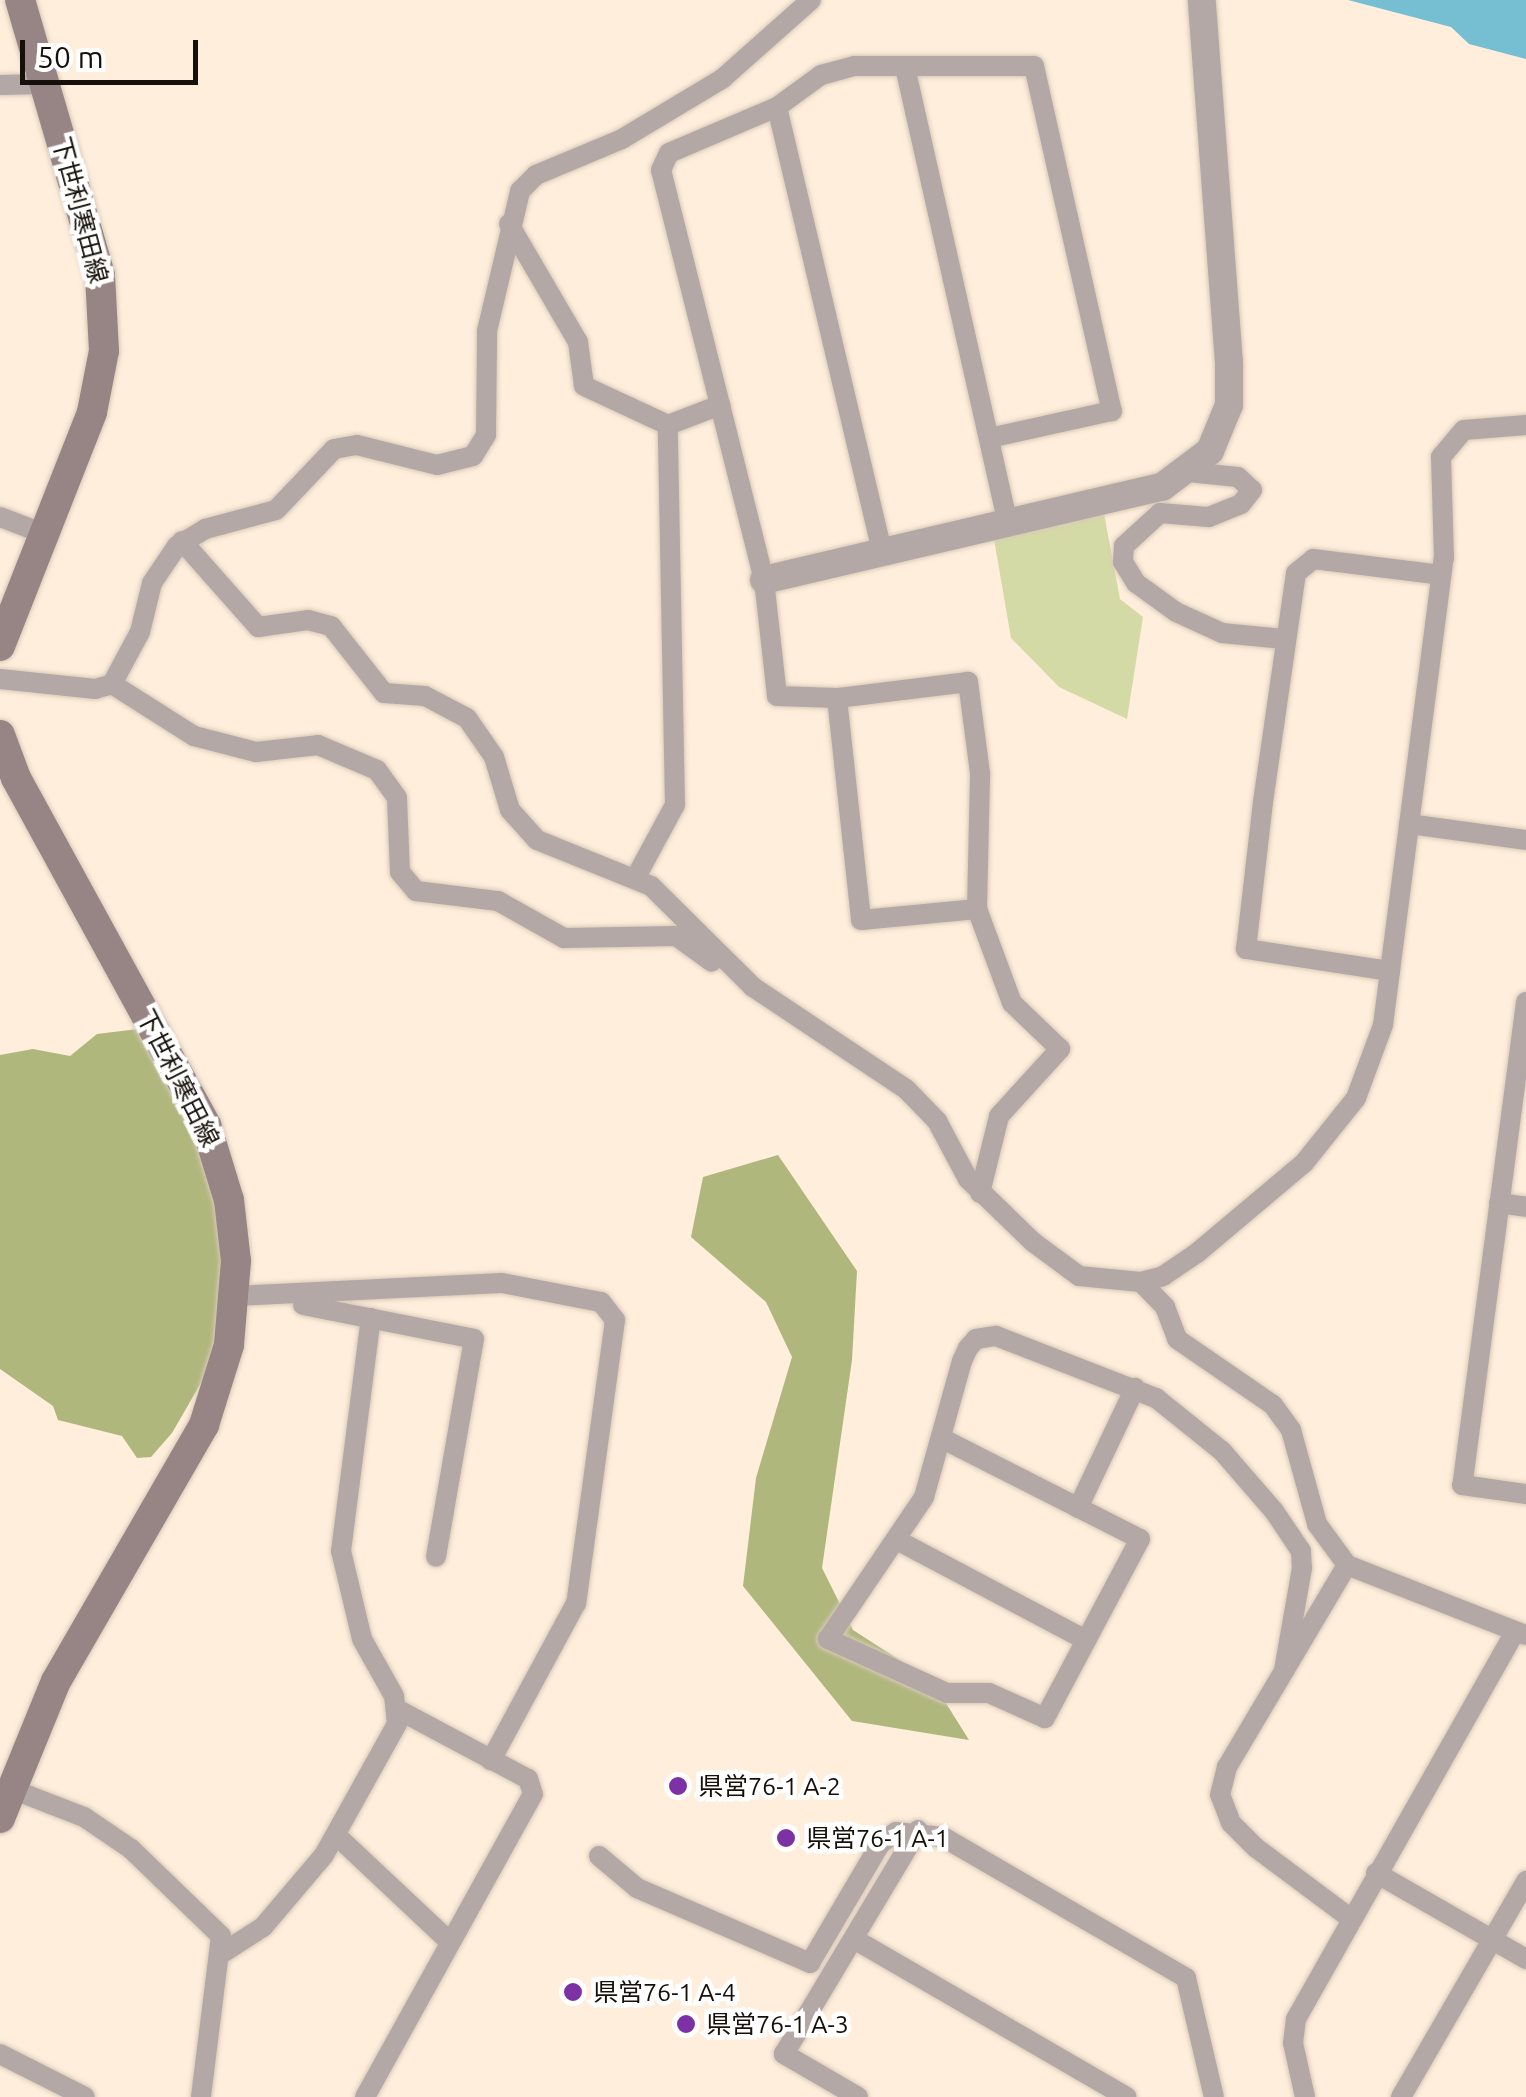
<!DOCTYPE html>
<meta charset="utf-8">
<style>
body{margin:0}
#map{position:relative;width:1526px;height:2097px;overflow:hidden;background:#feeedb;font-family:Ubuntu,"Noto Sans JP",sans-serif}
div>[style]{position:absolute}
.green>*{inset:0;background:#d4daa5}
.forest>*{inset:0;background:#b0b77d}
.water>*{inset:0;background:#76bed1}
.roads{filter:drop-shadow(0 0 2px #d9cab9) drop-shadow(0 0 2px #d9cab9)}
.minor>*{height:20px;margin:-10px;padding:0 10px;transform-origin:10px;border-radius:10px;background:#b4a8a7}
.tertiary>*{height:28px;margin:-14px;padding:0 14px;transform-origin:14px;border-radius:14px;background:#b4a8a7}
.secondary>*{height:30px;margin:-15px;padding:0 15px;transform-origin:15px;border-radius:15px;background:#968584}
.dots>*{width:28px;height:28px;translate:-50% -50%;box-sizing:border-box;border:5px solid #fff;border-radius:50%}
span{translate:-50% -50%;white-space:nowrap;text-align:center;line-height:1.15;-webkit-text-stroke:9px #fff;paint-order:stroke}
.street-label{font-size:25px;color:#151009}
.poi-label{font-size:25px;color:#151009}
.left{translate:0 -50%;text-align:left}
.scale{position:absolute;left:20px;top:40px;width:178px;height:45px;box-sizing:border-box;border:5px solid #151009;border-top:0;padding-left:12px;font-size:30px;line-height:35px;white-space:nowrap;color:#151009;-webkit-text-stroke:8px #fff;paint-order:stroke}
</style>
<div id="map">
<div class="green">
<i style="clip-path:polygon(1100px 492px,1120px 599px,1143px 617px,1127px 719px,1059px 687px,1011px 638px,990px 516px)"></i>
</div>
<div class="forest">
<i style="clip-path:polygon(138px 1029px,186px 1085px,221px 1203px,229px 1286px,205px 1376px,172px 1433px,151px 1457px,137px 1458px,122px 1436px,58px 1420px,53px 1406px,0 1369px,0 1055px,33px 1049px,70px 1056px,97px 1034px)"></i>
<i style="clip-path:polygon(778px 1155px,857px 1271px,852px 1360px,822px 1568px,853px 1630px,932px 1681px,969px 1740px,852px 1721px,743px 1586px,756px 1478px,792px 1357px,766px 1302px,691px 1237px,703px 1177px)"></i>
</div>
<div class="water">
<i style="clip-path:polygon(1348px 0,1526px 0,1526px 59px,1469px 44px,1451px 27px)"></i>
</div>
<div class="roads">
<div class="minor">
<i style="left:905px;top:67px;width:467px;rotate:77.3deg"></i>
<i style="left:0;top:85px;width:45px;rotate:-1.3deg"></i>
<i style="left:777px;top:107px;width:456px;rotate:76.7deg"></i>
<i style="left:509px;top:224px;width:137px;rotate:59.7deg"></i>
<i style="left:578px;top:342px;width:44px;rotate:82.2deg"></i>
<i style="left:584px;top:386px;width:93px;rotate:24.9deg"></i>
<i style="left:1188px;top:472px;width:50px;rotate:5.7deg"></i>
<i style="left:1238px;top:477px;width:19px;rotate:43deg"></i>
<i style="left:1252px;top:490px;width:18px;rotate:128deg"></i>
<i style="left:1241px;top:504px;width:35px;rotate:158deg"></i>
<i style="left:1208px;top:517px;width:48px;rotate:-175.2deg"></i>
<i style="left:1160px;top:513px;width:49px;rotate:137.5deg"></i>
<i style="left:1124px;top:546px;width:16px;rotate:94deg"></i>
<i style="left:1123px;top:562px;width:25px;rotate:58deg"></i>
<i style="left:1136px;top:583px;width:49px;rotate:35.9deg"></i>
<i style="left:1176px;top:612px;width:51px;rotate:24.5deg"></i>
<i style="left:1222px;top:633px;width:62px;rotate:5.5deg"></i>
<i style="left:0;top:517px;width:45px;rotate:20.9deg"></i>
<i style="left:182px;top:541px;width:115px;rotate:48.5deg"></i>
<i style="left:258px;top:627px;width:50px;rotate:-8deg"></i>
<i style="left:308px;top:620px;width:24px;rotate:15deg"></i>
<i style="left:331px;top:626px;width:85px;rotate:51.7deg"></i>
<i style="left:384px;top:693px;width:41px;rotate:4.2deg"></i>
<i style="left:425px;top:696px;width:47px;rotate:27.6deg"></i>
<i style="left:467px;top:718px;width:47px;rotate:55.3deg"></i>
<i style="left:494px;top:757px;width:55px;rotate:73.2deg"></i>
<i style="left:510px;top:810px;width:40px;rotate:48deg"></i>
<i style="left:537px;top:840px;width:123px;rotate:22deg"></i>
<i style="left:651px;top:886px;width:144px;rotate:44.7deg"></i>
<i style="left:753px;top:987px;width:184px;rotate:33.7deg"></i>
<i style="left:906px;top:1089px;width:45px;rotate:45.9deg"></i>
<i style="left:937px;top:1121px;width:66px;rotate:61.9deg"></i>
<i style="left:968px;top:1179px;width:91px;rotate:44.1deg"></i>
<i style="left:1033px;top:1242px;width:57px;rotate:36.5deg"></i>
<i style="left:1079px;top:1276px;width:62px;rotate:5.5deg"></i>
<i style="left:1141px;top:1282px;width:23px;rotate:-15deg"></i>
<i style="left:1163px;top:1276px;width:41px;rotate:-34.1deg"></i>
<i style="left:1197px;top:1253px;width:140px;rotate:-40.1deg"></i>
<i style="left:1304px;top:1163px;width:83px;rotate:-51.3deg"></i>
<i style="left:1356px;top:1098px;width:78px;rotate:-69.7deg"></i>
<i style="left:1383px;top:1025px;width:54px;rotate:-82.6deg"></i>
<i style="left:1390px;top:971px;width:417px;rotate:-82.6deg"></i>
<i style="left:1444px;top:558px;width:101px;rotate:-91.7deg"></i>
<i style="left:1441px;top:457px;width:35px;rotate:-50deg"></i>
<i style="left:1464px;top:430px;width:62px;rotate:-4.6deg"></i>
<i style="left:0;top:679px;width:96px;rotate:6deg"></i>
<i style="left:95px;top:689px;width:18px;rotate:-16deg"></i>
<i style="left:112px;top:684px;width:59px;rotate:-61.7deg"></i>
<i style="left:140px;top:632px;width:50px;rotate:-76.2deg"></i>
<i style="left:152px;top:583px;width:45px;rotate:-56deg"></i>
<i style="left:177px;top:546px;width:33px;rotate:-31deg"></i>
<i style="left:205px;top:529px;width:73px;rotate:-15deg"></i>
<i style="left:276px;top:510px;width:84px;rotate:-46.4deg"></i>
<i style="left:334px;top:449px;width:23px;rotate:-10deg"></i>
<i style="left:357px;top:445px;width:82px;rotate:14deg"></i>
<i style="left:437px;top:465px;width:37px;rotate:-14deg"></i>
<i style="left:473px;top:456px;width:25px;rotate:-58deg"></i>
<i style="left:486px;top:435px;width:104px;rotate:-89.4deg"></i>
<i style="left:487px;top:331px;width:144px;rotate:-76.7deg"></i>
<i style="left:520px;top:191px;width:23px;rotate:-45deg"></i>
<i style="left:536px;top:175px;width:93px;rotate:-22.7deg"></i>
<i style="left:622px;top:139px;width:117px;rotate:-31deg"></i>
<i style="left:722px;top:79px;width:119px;rotate:-41.6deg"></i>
<i style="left:112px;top:684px;width:97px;rotate:32.4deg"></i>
<i style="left:194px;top:736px;width:64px;rotate:14.5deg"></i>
<i style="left:256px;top:752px;width:62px;rotate:-6.4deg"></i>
<i style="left:318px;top:745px;width:64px;rotate:23deg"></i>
<i style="left:377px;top:770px;width:34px;rotate:54deg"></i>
<i style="left:397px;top:798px;width:74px;rotate:87.7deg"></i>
<i style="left:400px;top:872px;width:25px;rotate:50deg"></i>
<i style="left:416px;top:891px;width:83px;rotate:7deg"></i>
<i style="left:498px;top:901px;width:76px;rotate:29.3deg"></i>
<i style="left:564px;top:938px;width:112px;rotate:-1deg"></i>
<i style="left:676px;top:936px;width:44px;rotate:35.8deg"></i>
<i style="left:837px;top:698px;width:223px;rotate:83.8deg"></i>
<i style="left:861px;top:920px;width:117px;rotate:-5.4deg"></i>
<i style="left:1409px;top:824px;width:118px;rotate:7.8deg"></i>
<i style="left:636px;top:877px;width:82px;rotate:-61.6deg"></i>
<i style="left:675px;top:805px;width:380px;rotate:-91.1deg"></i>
<i style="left:668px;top:425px;width:56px;rotate:-21deg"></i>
<i style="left:1390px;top:971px;width:146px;rotate:-171.3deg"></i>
<i style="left:1246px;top:949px;width:148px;rotate:-83.4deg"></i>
<i style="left:1263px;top:802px;width:231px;rotate:-81.8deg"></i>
<i style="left:1296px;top:573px;width:22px;rotate:-39deg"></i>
<i style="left:1313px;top:559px;width:129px;rotate:7.1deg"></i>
<i style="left:1526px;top:1002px;width:487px;rotate:97.5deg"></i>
<i style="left:1462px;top:1485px;width:65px;rotate:8deg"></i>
<i style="left:980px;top:1193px;width:79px;rotate:-76.1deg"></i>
<i style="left:999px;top:1116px;width:91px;rotate:-47.7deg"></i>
<i style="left:1060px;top:1049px;width:66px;rotate:-136.2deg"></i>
<i style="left:1012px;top:1003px;width:100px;rotate:-110.4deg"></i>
<i style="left:977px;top:909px;width:136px;rotate:-88.7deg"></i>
<i style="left:980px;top:773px;width:92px;rotate:-97.5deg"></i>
<i style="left:968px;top:682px;width:132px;rotate:173deg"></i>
<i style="left:837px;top:698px;width:60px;rotate:-178.1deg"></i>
<i style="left:777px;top:696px;width:117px;rotate:-96.4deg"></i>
<i style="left:764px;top:580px;width:423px;rotate:-104.1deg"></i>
<i style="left:661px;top:170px;width:19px;rotate:-65deg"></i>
<i style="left:669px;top:153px;width:117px;rotate:-23.1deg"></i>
<i style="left:777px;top:107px;width:54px;rotate:-36deg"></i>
<i style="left:821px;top:75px;width:35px;rotate:-15deg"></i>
<i style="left:855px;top:66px;width:179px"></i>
<i style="left:1034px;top:66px;width:354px;rotate:77.3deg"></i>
<i style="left:1112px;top:411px;width:126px;rotate:167.6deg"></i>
<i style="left:1499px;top:1203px;width:27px;rotate:8deg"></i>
<i style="left:1141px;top:1282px;width:35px;rotate:46deg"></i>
<i style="left:1165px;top:1307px;width:34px;rotate:69deg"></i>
<i style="left:1177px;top:1339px;width:116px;rotate:34.5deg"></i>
<i style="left:1273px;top:1405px;width:31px;rotate:54deg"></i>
<i style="left:1291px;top:1430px;width:98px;rotate:74.5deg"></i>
<i style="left:1317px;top:1524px;width:51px;rotate:53.8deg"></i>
<i style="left:235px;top:1296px;width:267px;rotate:-2.8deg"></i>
<i style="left:502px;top:1283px;width:101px;rotate:10.9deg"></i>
<i style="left:601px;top:1302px;width:23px;rotate:52deg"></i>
<i style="left:615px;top:1320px;width:286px;rotate:97.8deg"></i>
<i style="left:576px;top:1603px;width:179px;rotate:118.4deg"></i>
<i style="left:303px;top:1305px;width:174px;rotate:11.2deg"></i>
<i style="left:474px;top:1339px;width:221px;rotate:99.9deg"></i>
<i style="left:941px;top:1438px;width:223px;rotate:26.9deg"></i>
<i style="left:1140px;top:1539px;width:203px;rotate:118deg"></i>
<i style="left:1045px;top:1718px;width:61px;rotate:-155.9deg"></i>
<i style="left:989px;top:1693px;width:42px;rotate:180deg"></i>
<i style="left:947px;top:1693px;width:131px;rotate:-155.6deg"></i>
<i style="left:828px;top:1639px;width:171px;rotate:-55.9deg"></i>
<i style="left:924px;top:1497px;width:141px;rotate:-74.4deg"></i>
<i style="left:962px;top:1361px;width:14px;rotate:-65deg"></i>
<i style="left:968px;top:1348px;width:12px;rotate:-48deg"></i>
<i style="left:976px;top:1339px;width:20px;rotate:-9deg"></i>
<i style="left:996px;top:1336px;width:172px;rotate:21.2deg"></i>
<i style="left:1156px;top:1398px;width:85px;rotate:38.8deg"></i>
<i style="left:1222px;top:1451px;width:79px;rotate:49.1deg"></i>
<i style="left:1274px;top:1511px;width:48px;rotate:56deg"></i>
<i style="left:1301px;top:1551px;width:17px;rotate:87deg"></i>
<i style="left:1302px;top:1568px;width:104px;rotate:100deg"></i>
<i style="left:1078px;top:1508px;width:133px;rotate:-64.6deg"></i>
<i style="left:897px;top:1540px;width:214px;rotate:27.9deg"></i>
<i style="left:9px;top:1788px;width:80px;rotate:21.1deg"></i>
<i style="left:84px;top:1817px;width:57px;rotate:34.2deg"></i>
<i style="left:131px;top:1849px;width:125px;rotate:44deg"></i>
<i style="left:221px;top:1936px;width:162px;rotate:97.1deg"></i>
<i style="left:337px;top:1836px;width:155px;rotate:43.2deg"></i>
<i style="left:599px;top:1856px;width:50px;rotate:40.1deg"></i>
<i style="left:637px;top:1888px;width:189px;rotate:23.4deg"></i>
<i style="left:810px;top:1963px;width:138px;rotate:-59.5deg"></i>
<i style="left:880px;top:1844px;width:20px;rotate:-37deg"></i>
<i style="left:896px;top:1832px;width:47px;rotate:6.1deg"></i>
<i style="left:943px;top:1837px;width:281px;rotate:30.1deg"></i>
<i style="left:1186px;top:1978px;width:122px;rotate:76.8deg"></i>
<i style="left:1376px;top:1873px;width:173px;rotate:29.8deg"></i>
<i style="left:1350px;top:1918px;width:117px;rotate:-143.3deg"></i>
<i style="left:1256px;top:1848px;width:35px;rotate:-135deg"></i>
<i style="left:1231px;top:1823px;width:30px;rotate:-111deg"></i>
<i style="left:1220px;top:1795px;width:29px;rotate:-76deg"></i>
<i style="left:1227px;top:1767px;width:235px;rotate:-59.3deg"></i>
<i style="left:1347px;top:1565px;width:192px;rotate:21.4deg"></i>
<i style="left:854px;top:1939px;width:315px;rotate:30.1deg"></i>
<i style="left:224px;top:1952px;width:46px;rotate:-32.7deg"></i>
<i style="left:263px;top:1927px;width:94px;rotate:-49.7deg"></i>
<i style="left:324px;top:1855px;width:150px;rotate:-60.9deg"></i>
<i style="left:397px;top:1724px;width:28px;rotate:-96deg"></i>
<i style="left:394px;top:1696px;width:65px;rotate:-119.3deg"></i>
<i style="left:362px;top:1639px;width:90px;rotate:-103.4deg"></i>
<i style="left:341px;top:1551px;width:235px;rotate:-82.7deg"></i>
<i style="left:0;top:2054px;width:95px;rotate:26.8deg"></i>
<i style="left:365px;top:2097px;width:346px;rotate:-61deg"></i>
<i style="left:533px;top:1794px;width:16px;rotate:-108deg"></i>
<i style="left:528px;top:1779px;width:146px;rotate:-151.9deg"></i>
<i style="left:858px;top:2097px;width:86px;rotate:-149.8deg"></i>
<i style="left:784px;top:2054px;width:261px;rotate:-59.1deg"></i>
<i style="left:1305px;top:2097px;width:55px;rotate:-102.5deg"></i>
<i style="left:1293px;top:2043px;width:24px;rotate:-83deg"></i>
<i style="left:1296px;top:2019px;width:443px;rotate:-60.5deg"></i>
<i style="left:1401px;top:2097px;width:250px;rotate:-59.9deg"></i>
</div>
<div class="tertiary">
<i style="left:764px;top:580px;width:409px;rotate:-13.2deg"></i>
<i style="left:1162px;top:487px;width:60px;rotate:-36.9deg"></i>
<i style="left:1210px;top:451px;width:50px;rotate:-67.6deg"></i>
<i style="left:1229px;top:405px;width:42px;rotate:-90deg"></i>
<i style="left:1229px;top:363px;width:364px;rotate:-94.3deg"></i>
</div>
<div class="secondary">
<i style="left:0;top:646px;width:251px;rotate:-68.5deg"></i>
<i style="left:92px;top:412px;width:62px;rotate:-78.9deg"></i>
<i style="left:104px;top:351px;width:76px;rotate:-93deg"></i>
<i style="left:100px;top:275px;width:286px;rotate:-106.2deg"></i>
<i style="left:0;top:735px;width:46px;rotate:69.6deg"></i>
<i style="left:16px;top:778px;width:396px;rotate:61.3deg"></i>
<i style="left:206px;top:1125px;width:78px;rotate:73deg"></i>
<i style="left:229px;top:1200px;width:61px;rotate:83.5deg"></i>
<i style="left:236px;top:1261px;width:84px;rotate:94.8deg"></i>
<i style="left:229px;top:1345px;width:84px;rotate:107.4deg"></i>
<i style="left:204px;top:1425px;width:296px;rotate:120deg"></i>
<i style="left:56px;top:1681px;width:148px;rotate:112.2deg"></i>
</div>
</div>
<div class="dots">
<i style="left:678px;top:1786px;background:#7c32a4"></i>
<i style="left:786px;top:1838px;background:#7c32a4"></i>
<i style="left:573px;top:1992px;background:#7c32a4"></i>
<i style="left:686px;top:2024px;background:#7c32a4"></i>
</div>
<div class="street-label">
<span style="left:80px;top:210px;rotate:75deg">下世利寒田線</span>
<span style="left:178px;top:1078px;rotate:63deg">下世利寒田線</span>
</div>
<div class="poi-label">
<span class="left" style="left:698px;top:1786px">県営76-1 A-2</span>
<span class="left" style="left:806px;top:1838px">県営76-1 A-1</span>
<span class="left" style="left:593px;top:1992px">県営76-1 A-4</span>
<span class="left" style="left:706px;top:2024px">県営76-1 A-3</span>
</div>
<div class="scale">50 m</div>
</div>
